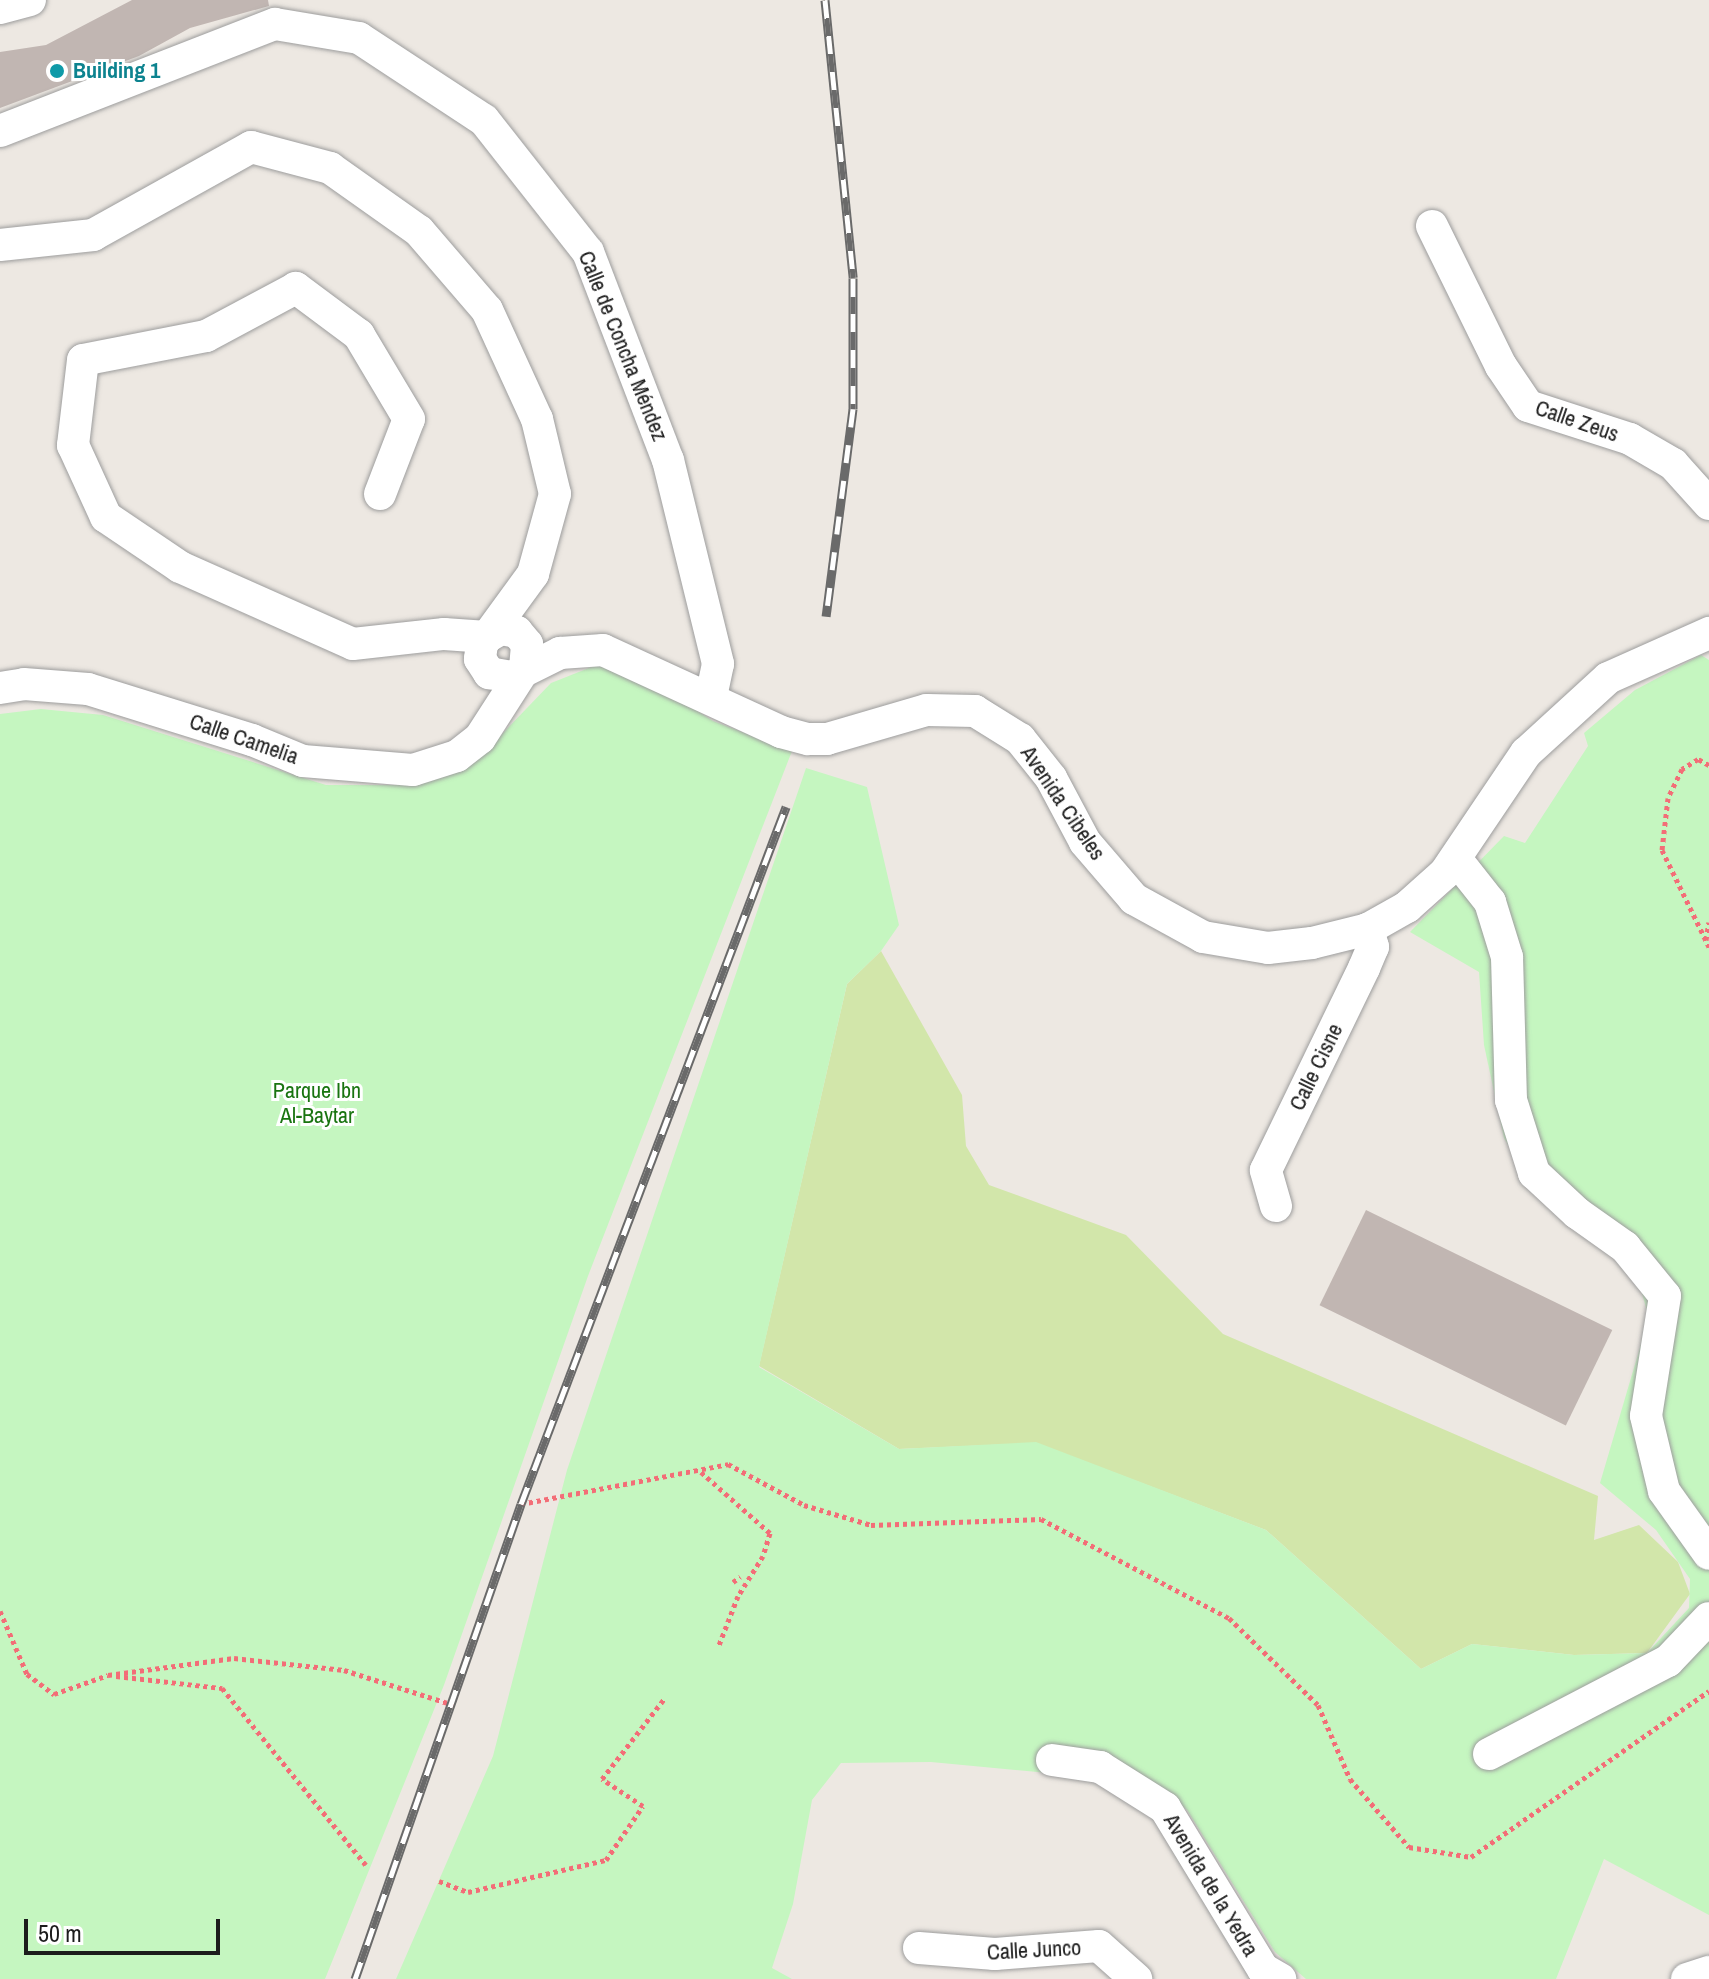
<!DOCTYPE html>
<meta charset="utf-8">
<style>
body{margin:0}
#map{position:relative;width:1709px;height:1979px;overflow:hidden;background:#ede8e2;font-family:"Archivo Narrow",sans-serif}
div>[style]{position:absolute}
.grass>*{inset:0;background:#d2e6aa}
.park>*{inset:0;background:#c5f6c0}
.building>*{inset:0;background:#c1b6b2;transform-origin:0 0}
.path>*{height:5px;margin-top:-2.5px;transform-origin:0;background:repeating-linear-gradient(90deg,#f36d77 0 4px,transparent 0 8px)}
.roads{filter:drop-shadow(0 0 2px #9d9d9d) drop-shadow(0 0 2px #9d9d9d)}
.minor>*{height:32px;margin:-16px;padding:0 16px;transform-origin:16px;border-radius:16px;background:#fff}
.rail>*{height:9px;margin-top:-4.5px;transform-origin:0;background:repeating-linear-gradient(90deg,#fff 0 18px,#6a6a6a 0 36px);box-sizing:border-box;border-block:2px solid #6a6a6a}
.dots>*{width:22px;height:22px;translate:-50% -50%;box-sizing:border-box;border:4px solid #fff;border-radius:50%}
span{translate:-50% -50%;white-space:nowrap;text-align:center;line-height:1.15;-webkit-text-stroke:6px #fff;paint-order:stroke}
.culture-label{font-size:22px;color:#0d838f;font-weight:700}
.left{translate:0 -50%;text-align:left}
.street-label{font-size:22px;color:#1c1c1c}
.park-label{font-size:22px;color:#197410}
.scale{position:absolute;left:24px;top:1919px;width:196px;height:36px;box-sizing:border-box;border:4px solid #1c1c1c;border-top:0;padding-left:10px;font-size:24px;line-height:28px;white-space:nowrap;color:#1c1c1c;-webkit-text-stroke:6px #fff;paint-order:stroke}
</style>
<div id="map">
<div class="grass">
<i style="clip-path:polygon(881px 951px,962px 1095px,966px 1146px,989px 1185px,1126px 1235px,1223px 1334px,1598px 1496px,1594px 1540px,1639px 1525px,1678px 1562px,1690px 1594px,1647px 1653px,1574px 1655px,1472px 1644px,1421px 1669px,1266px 1530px,1036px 1443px,899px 1449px,759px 1366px,847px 984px)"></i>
</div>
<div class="park">
<i style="clip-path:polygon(1701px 655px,1709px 660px,1709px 1915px,1604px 1859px,1556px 1979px,1306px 1979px,1275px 1952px,1187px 1810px,1168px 1794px,1091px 1777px,931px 1762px,841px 1763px,812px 1800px,793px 1904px,772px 1968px,792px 1979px,396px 1979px,493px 1756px,567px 1470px,806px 768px,867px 787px,899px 925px,881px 951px,847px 984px,759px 1367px,899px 1449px,1036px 1442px,1266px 1530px,1421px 1669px,1472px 1644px,1574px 1655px,1647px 1653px,1689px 1608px,1690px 1579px,1656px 1530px,1600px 1483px,1641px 1344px,1647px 1311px,1639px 1283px,1608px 1251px,1541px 1200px,1504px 1138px,1484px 1045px,1479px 972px,1410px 932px,1504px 836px,1525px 843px,1588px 746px,1584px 733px,1635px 690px)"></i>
<i style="clip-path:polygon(599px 664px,654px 683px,713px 721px,792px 751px,588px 1276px,444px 1685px,325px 1979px,0 1979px,0 714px,41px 709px,103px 715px,326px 785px,418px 785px,482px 755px,551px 683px)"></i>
</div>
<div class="building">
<i style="clip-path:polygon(132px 0,268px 0,269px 6px,190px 28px,139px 56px,0 108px,0 52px,46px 45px)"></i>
<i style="left:1366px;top:1210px;width:274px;height:106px;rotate:26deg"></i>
</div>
<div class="path">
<i style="left:1709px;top:765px;width:13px;rotate:-151deg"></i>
<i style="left:1698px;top:759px;width:19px;rotate:148deg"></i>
<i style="left:1682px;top:769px;width:32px;rotate:116deg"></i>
<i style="left:1668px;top:798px;width:52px;rotate:96.6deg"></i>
<i style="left:1662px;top:850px;width:108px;rotate:64.1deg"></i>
<i style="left:1706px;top:940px;width:18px;rotate:-81deg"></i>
<i style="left:701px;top:1472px;width:92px;rotate:41.5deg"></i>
<i style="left:770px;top:1533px;width:24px;rotate:107deg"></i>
<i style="left:763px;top:1556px;width:47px;rotate:122deg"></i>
<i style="left:738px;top:1596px;width:53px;rotate:111.2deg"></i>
<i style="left:521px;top:1504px;width:211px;rotate:-10.9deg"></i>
<i style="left:728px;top:1464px;width:86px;rotate:28.3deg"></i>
<i style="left:804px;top:1505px;width:70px;rotate:16.6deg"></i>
<i style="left:871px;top:1525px;width:170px;rotate:-2deg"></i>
<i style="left:1041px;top:1519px;width:212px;rotate:27.8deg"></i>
<i style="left:1229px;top:1618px;width:124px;rotate:44.3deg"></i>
<i style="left:1318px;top:1705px;width:81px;rotate:66.6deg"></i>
<i style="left:1350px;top:1779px;width:90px;rotate:49.1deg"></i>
<i style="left:1409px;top:1847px;width:63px;rotate:9.2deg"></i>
<i style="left:1471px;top:1857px;width:290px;rotate:-34.9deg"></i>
<i style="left:733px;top:1582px;width:9px;rotate:-36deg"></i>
<i style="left:0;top:1611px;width:69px;rotate:66.8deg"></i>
<i style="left:27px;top:1674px;width:34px;rotate:37deg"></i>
<i style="left:54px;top:1694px;width:57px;rotate:-19.4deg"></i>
<i style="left:108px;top:1675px;width:127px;rotate:-7.7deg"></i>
<i style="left:234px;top:1658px;width:111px;rotate:6.2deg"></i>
<i style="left:344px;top:1670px;width:115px;rotate:17.7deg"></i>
<i style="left:116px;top:1676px;width:107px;rotate:6.5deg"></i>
<i style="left:222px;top:1688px;width:228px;rotate:50.9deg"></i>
<i style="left:439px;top:1881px;width:31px;rotate:21deg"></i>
<i style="left:468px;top:1892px;width:142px;rotate:-13.1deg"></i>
<i style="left:606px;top:1860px;width:65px;rotate:-55.6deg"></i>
<i style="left:643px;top:1806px;width:49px;rotate:-146.6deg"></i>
<i style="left:602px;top:1779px;width:101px;rotate:-52.2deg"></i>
</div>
<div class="roads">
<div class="minor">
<i style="left:0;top:8px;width:31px;rotate:-15deg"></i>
<i style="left:0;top:131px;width:295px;rotate:-21.3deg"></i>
<i style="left:275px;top:24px;width:85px;rotate:9.5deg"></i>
<i style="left:359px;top:38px;width:149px;rotate:33.3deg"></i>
<i style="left:484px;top:120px;width:168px;rotate:51.8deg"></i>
<i style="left:588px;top:252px;width:223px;rotate:69deg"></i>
<i style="left:668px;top:460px;width:210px;rotate:76.2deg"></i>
<i style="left:718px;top:664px;width:34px;rotate:102deg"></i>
<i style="left:1432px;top:226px;width:156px;rotate:63.8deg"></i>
<i style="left:1501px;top:366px;width:48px;rotate:56deg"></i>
<i style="left:1528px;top:406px;width:107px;rotate:17.9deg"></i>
<i style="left:1630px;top:439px;width:50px;rotate:30.2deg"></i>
<i style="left:1673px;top:464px;width:54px;rotate:48deg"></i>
<i style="left:0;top:245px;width:94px;rotate:-6.1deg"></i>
<i style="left:93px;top:235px;width:181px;rotate:-29.1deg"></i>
<i style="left:251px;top:147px;width:82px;rotate:14.9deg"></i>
<i style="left:330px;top:168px;width:109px;rotate:35.3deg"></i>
<i style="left:419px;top:231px;width:104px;rotate:49.3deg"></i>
<i style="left:487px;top:310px;width:120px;rotate:65.4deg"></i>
<i style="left:537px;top:419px;width:77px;rotate:76.5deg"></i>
<i style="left:555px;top:494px;width:83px;rotate:105.4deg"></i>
<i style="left:533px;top:574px;width:87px;rotate:126.1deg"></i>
<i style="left:482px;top:644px;width:15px;rotate:98deg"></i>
<i style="left:480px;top:659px;width:17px;rotate:57deg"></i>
<i style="left:489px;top:673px;width:23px;rotate:10deg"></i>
<i style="left:512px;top:677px;width:54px;rotate:-26.6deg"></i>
<i style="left:560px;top:653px;width:43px;rotate:-4deg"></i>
<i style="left:603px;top:650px;width:196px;rotate:24.7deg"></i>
<i style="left:781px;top:732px;width:28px;rotate:15deg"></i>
<i style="left:808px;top:739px;width:19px"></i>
<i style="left:827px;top:739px;width:104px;rotate:-16.2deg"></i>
<i style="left:927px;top:710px;width:48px;rotate:1.2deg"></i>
<i style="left:975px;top:711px;width:53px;rotate:31.9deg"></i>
<i style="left:1020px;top:739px;width:50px;rotate:51.5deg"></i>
<i style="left:1051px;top:778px;width:72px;rotate:62deg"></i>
<i style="left:1085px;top:842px;width:75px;rotate:49.3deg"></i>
<i style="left:1134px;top:899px;width:79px;rotate:28.8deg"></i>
<i style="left:1203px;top:937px;width:66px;rotate:9.6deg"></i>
<i style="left:1268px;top:948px;width:44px;rotate:-6.5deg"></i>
<i style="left:1312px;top:943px;width:58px;rotate:-14deg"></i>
<i style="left:1368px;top:929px;width:45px;rotate:-29.4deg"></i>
<i style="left:1407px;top:907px;width:51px;rotate:-41.8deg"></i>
<i style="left:1445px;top:873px;width:145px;rotate:-56deg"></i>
<i style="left:1526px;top:753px;width:111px;rotate:-42.4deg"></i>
<i style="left:1608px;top:678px;width:111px;rotate:-24deg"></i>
<i style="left:380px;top:494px;width:80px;rotate:-68.9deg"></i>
<i style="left:409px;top:419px;width:98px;rotate:-120.8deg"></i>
<i style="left:359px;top:335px;width:79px;rotate:-143.3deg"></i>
<i style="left:296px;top:288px;width:102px;rotate:151.9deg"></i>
<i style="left:206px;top:336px;width:125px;rotate:169deg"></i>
<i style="left:83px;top:360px;width:86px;rotate:96.7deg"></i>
<i style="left:73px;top:445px;width:79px;rotate:65.4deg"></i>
<i style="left:106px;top:517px;width:89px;rotate:34deg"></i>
<i style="left:180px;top:567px;width:189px;rotate:24deg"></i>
<i style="left:353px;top:644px;width:92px;rotate:-6.3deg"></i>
<i style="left:444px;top:634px;width:43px;rotate:4deg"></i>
<i style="left:0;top:688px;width:24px;rotate:-9deg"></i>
<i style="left:24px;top:684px;width:64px;rotate:4.5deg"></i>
<i style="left:88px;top:689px;width:172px;rotate:17.3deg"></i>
<i style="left:252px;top:740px;width:55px;rotate:22.4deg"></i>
<i style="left:303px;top:761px;width:110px;rotate:4.7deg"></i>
<i style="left:413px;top:770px;width:46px;rotate:-17.7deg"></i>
<i style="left:457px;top:756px;width:29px;rotate:-38deg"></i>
<i style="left:480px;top:738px;width:83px;rotate:-57.3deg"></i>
<i style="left:525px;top:668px;width:24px;rotate:-85deg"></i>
<i style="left:527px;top:644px;width:16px;rotate:-130deg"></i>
<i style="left:517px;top:632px;width:16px;rotate:-169deg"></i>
<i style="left:501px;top:629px;width:16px;rotate:150deg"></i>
<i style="left:1456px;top:859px;width:55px;rotate:51.7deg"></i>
<i style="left:1490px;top:902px;width:58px;rotate:72.8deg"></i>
<i style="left:1507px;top:957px;width:143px;rotate:88.4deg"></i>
<i style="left:1511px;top:1100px;width:77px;rotate:72.5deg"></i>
<i style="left:1534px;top:1173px;width:59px;rotate:42.9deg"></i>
<i style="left:1577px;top:1213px;width:59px;rotate:35.3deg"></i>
<i style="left:1625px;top:1247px;width:63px;rotate:50.8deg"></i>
<i style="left:1665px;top:1296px;width:121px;rotate:99deg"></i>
<i style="left:1646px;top:1416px;width:77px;rotate:76.5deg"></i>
<i style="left:1664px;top:1491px;width:77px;rotate:54.5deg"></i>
<i style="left:1276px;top:1206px;width:37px;rotate:-106deg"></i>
<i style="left:1266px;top:1170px;width:225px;rotate:-64.1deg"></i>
<i style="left:1364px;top:968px;width:23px;rotate:-67deg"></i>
<i style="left:1373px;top:947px;width:19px;rotate:-106deg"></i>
<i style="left:1489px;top:1754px;width:202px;rotate:-27.5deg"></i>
<i style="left:1668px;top:1661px;width:59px;rotate:-46.4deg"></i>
<i style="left:1052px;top:1760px;width:49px;rotate:8.3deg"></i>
<i style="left:1100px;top:1767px;width:77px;rotate:32.2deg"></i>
<i style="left:1165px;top:1808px;width:188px;rotate:58.7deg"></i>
<i style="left:1263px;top:1969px;width:20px;rotate:30deg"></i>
<i style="left:919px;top:1948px;width:76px;rotate:4.5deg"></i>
<i style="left:995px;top:1954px;width:104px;rotate:-4.4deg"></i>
<i style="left:1099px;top:1946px;width:50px;rotate:41.7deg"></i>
<i style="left:1687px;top:1979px;width:23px;rotate:-18deg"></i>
</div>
</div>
<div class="rail">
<i style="left:825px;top:0;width:279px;rotate:84.2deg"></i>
<i style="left:853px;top:278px;width:131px;rotate:90deg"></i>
<i style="left:853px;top:409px;width:209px;rotate:97.4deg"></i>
<i style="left:355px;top:1979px;width:503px;rotate:-70.74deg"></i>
<i style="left:521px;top:1504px;width:746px;rotate:-69.18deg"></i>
</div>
<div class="dots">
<i style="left:57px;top:71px;background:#0f9aa8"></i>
</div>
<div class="culture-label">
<span class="left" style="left:73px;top:71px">Building 1</span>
</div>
<div class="street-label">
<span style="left:623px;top:346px;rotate:68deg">Calle de Concha Méndez</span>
<span style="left:1577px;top:421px;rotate:19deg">Calle Zeus</span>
<span style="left:244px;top:739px;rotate:19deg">Calle Camelia</span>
<span style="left:1063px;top:803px;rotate:56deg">Avenida Cibeles</span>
<span style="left:1316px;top:1067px;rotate:-64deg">Calle Cisne</span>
<span style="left:1211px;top:1885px;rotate:59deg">Avenida de la Yedra</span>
<span style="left:1034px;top:1950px;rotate:-3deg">Calle Junco</span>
</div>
<div class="park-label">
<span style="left:317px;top:1103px">Parque Ibn<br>Al-Baytar</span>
</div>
<div class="scale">50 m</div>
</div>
